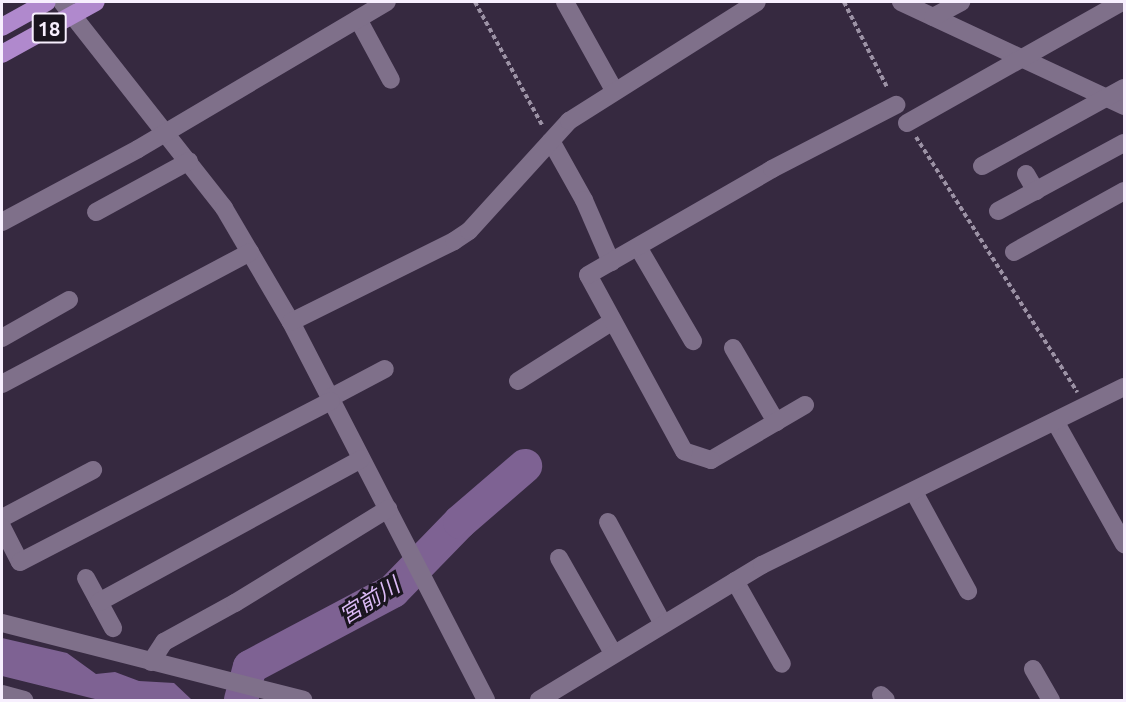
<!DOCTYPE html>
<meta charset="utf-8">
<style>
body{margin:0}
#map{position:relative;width:1126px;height:702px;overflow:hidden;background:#362940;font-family:Ubuntu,"Noto Sans JP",sans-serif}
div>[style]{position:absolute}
.water>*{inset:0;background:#7e6293}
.river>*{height:34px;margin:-17px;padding:0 17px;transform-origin:17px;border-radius:17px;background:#7e6293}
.path>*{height:4px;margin-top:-2px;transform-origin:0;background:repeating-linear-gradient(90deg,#9c92a5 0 4.5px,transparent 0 7.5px)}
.minor>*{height:18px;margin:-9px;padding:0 9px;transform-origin:9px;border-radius:9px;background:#7f708a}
.major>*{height:18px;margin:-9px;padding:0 9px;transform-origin:9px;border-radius:9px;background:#b089cd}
span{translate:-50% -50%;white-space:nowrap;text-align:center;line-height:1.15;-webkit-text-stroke:6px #1a151f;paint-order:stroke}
.shield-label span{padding:2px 4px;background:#1a151f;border:2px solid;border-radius:4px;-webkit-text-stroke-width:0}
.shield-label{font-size:20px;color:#f7effe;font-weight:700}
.water-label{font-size:22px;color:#dbbaf5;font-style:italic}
.frame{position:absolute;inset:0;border:3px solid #f7effe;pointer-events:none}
</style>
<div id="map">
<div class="water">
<i style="clip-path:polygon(2px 638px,67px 653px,96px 674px,115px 672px,139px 681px,174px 683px,192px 700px,99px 700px,2px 676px)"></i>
</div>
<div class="river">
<i style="left:241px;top:700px;width:34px;rotate:-75deg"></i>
<i style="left:250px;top:667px;width:162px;rotate:-28deg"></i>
<i style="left:393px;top:591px;width:96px;rotate:-45.8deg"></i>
<i style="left:460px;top:522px;width:86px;rotate:-40.7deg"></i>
</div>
<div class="path">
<i style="left:475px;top:2px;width:140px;rotate:61.4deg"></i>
<i style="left:844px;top:2px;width:97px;rotate:63.2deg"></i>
<i style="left:916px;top:137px;width:302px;rotate:57.7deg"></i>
</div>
<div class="minor">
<i style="left:62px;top:2px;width:262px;rotate:51.8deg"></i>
<i style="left:224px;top:208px;width:132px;rotate:59.6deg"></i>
<i style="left:291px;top:322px;width:425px;rotate:62.7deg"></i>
<i style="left:565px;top:2px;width:101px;rotate:60.9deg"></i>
<i style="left:901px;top:2px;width:246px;rotate:25deg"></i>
<i style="left:933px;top:17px;width:32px;rotate:-28deg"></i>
<i style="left:358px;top:19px;width:69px;rotate:61.6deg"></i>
<i style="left:907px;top:123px;width:247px;rotate:-29.4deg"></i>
<i style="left:551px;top:141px;width:68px;rotate:60.8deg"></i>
<i style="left:584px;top:200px;width:68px;rotate:66.5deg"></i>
<i style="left:982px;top:166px;width:162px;rotate:-28.8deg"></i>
<i style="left:1026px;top:174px;width:20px;rotate:60deg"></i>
<i style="left:998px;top:211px;width:143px;rotate:-28.4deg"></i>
<i style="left:96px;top:212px;width:106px;rotate:-28.7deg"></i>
<i style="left:2px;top:222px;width:154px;rotate:-28.2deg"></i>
<i style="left:138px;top:149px;width:289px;rotate:-30.6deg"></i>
<i style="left:638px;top:247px;width:109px;rotate:59.7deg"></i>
<i style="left:1014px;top:252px;width:126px;rotate:-29deg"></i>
<i style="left:291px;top:322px;width:182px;rotate:-26.4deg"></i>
<i style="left:454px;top:241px;width:18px;rotate:-34deg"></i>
<i style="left:469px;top:231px;width:149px;rotate:-47.7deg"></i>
<i style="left:569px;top:121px;width:222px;rotate:-32.3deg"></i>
<i style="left:2px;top:338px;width:77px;rotate:-29.6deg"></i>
<i style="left:733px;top:348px;width:86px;rotate:59.8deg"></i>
<i style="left:518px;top:381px;width:112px;rotate:-32.3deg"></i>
<i style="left:2px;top:384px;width:281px;rotate:-28deg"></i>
<i style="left:330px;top:398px;width:62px;rotate:-27.8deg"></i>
<i style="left:805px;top:405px;width:109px;rotate:149.7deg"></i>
<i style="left:711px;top:460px;width:28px;rotate:-162deg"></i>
<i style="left:684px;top:451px;width:200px;rotate:-118.6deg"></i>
<i style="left:588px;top:275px;width:212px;rotate:-29.9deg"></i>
<i style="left:772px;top:169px;width:140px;rotate:-27.3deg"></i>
<i style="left:1056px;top:423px;width:139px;rotate:60.7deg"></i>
<i style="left:914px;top:492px;width:113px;rotate:61.4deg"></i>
<i style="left:2px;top:518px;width:103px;rotate:-27.8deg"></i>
<i style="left:608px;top:522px;width:116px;rotate:61.7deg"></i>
<i style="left:2px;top:527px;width:39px;rotate:63deg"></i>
<i style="left:20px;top:562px;width:350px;rotate:-27.4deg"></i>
<i style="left:559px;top:558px;width:109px;rotate:60.4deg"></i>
<i style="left:86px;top:578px;width:57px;rotate:61.6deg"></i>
<i style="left:735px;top:581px;width:95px;rotate:60.5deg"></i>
<i style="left:99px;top:602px;width:298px;rotate:-28.6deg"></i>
<i style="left:2px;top:623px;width:311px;rotate:14.3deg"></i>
<i style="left:151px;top:662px;width:24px;rotate:-57deg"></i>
<i style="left:164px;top:642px;width:81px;rotate:-28.8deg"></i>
<i style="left:235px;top:603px;width:180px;rotate:-31.6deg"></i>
<i style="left:1033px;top:669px;width:36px;rotate:60deg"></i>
<i style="left:2px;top:694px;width:23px;rotate:15deg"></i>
<i style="left:881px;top:695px;width:7px;rotate:45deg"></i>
<i style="left:539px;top:700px;width:261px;rotate:-31.2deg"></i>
<i style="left:762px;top:565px;width:403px;rotate:-26.2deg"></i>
</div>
<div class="major">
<i style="left:2px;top:27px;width:51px;rotate:-29.1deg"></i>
<i style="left:2px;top:54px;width:107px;rotate:-29deg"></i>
</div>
<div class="shield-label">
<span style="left:49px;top:28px">18</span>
</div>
<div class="water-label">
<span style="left:369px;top:600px;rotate:-32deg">宮前川</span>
</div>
<div class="frame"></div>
</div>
